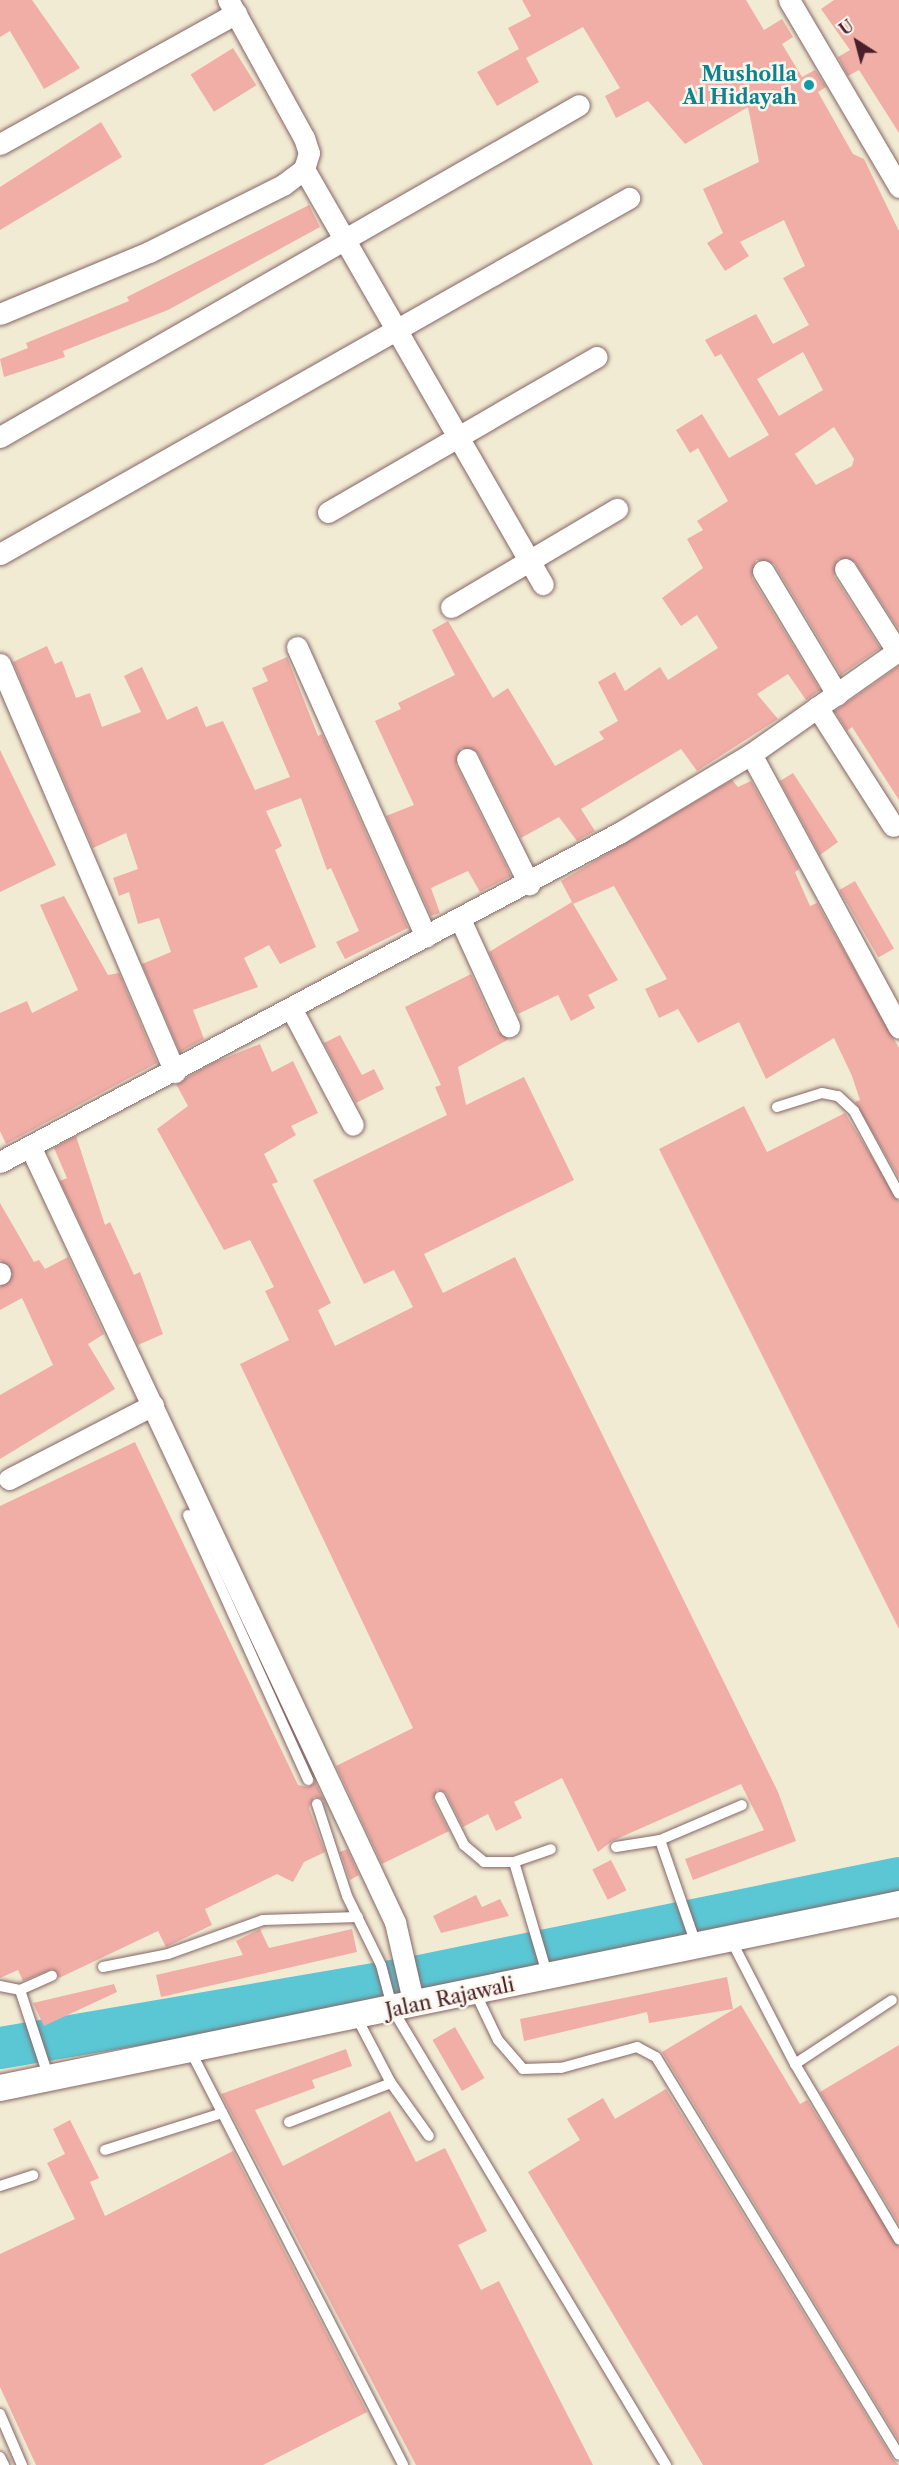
<!DOCTYPE html>
<style>
body{margin:0}
#map{position:relative;width:899px;height:2465px;overflow:hidden;background:#f2ebd3;font-family:"Libre Caslon Text",serif}
div>[style]{position:absolute}
.river>*{height:42px;margin:-21px;padding:0 21px;transform-origin:21px;border-radius:21px;background:#5bc7d4}
.building>*{inset:0;background:#f0aea6;transform-origin:0 0}
.roads{filter:drop-shadow(0 0 2px #856666) drop-shadow(0 0 2px #856666)}
.service>*{height:10px;margin:-5px;padding:0 5px;transform-origin:5px;border-radius:5px;background:#fff}
.minor>*{height:21px;margin:-10.5px;padding:0 10.5px;transform-origin:10.5px;border-radius:10.5px;background:#fff}
.tertiary>*{height:26px;margin:-13px;padding:0 13px;transform-origin:13px;border-radius:13px;background:#fff}
.dots>*{width:16px;height:16px;translate:-50% -50%;box-sizing:border-box;border:3px solid #fbf7ec;border-radius:50%}
span{translate:-50% -50%;white-space:nowrap;text-align:center;line-height:1.15;-webkit-text-stroke:5px #fbf7ec;paint-order:stroke}
.culture-label{font-size:20px;color:#0d838f;font-weight:700}
.right{translate:-100% -50%;text-align:right}
.street-label{font-size:20px;color:#4a1f2b}
.north{position:absolute;left:827px;top:12px;width:60px;height:60px;-webkit-text-stroke:4px #fbf7ec;paint-order:stroke;rotate:324deg;font-size:16px;font-weight:700;line-height:24px;text-align:center;color:#4a1f2b}
.north::after{content:'';display:block;margin:auto;width:21px;height:27px;background:#4a1f2b;clip-path:polygon(50% 0,100% 100%,50% 72%,0 100%)}
</style>
<div id="map">
<div class="river">
<i style="left:0;top:2048px;width:411px;rotate:-9.7deg"></i>
<i style="left:405px;top:1979px;width:504px;rotate:-11.56deg"></i>
</div>
<div class="building">
<i style="clip-path:polygon(0 0,32px 0,80px 68px,44px 89px,10px 31px,0 37px)"></i>
<i style="clip-path:polygon(evenodd,522px 0,746px 0,764px 30px,782px 19px,793px 37px,782px 44px,802px 77px,815px 70px,826px 87px,818px 92px,853px 154px,864px 159px,899px 231px,899px 630px,855px 562px,838px 559px,834px 576px,880px 648px,841px 675px,774px 564px,756px 560px,752px 578px,820px 690px,806px 700px,788px 674px,757px 694px,778px 719px,697px 771px,681px 749px,581px 809px,595px 831px,577px 841px,559px 817px,521px 838px,478px 753px,461px 748px,456px 765px,511px 876px,480px 892px,468px 871px,431px 888px,440px 913px,431px 916px,386px 816px,414px 805px,375px 721px,401px 709px,398px 703px,455px 675px,432px 630px,448px 621px,493px 698px,508px 688px,555px 766px,604px 739px,599px 732px,618px 721px,598px 682px,615px 672px,625px 691px,660px 667px,668px 680px,718px 648px,697px 615px,681px 626px,662px 598px,703px 568px,687px 539px,703px 530px,697px 521px,728px 501px,698px 448px,690px 453px,676px 430px,702px 414px,729px 458px,769px 435px,721px 354px,715px 357px,705px 340px,756px 314px,773px 344px,809px 325px,783px 278px,805px 266px,784px 220px,740px 242px,749px 256px,725px 271px,707px 243px,723px 233px,703px 189px,759px 162px,748px 107px,685px 144px,648px 101px,616px 118px,605px 96px,620px 88px,583px 27px,526px 58px,539px 82px,497px 106px,477px 72px,519px 49px,508px 28px,531px 16px,522px 0,803px 352px,823px 390px,779px 416px,757px 379px,803px 352px,522px 0,834px 427px,854px 459px,852px 466px,816px 485px,795px 454px,834px 427px)"></i>
<i style="clip-path:polygon(834px 0,899px 0,899px 133px,859px 70px,848px 76px,838px 57px,850px 50px,821px 9px)"></i>
<i style="left:233px;top:48px;width:44px;height:50px;rotate:58deg"></i>
<i style="clip-path:polygon(101px 122px,122px 157px,0 230px,0 187px)"></i>
<i style="clip-path:polygon(309px 205px,320px 227px,168px 310px,63px 351px,65px 357px,4px 377px,0 359px,28px 348px,26px 343px,129px 301px,127px 297px)"></i>
<i style="clip-path:polygon(47px 646px,55px 664px,62px 661px,76px 698px,90px 693px,102px 727px,141px 712px,124px 676px,142px 667px,167px 720px,197px 706px,206px 727px,223px 721px,255px 790px,290px 777px,252px 688px,268px 681px,262px 668px,287px 657px,318px 736px,322px 734px,408px 928px,345px 959px,336px 942px,359px 931px,331px 868px,327px 870px,301px 798px,266px 811px,282px 846px,275px 850px,316px 947px,280px 964px,269px 945px,244px 958px,258px 987px,193px 1010px,204px 1039px,180px 1052px,142px 964px,171px 952px,159px 918px,138px 924px,129px 892px,119px 896px,113px 878px,138px 869px,126px 833px,93px 848px,13px 662px)"></i>
<i style="clip-path:polygon(899px 666px,899px 800px,852px 727px,847px 731px,835px 711px)"></i>
<i style="clip-path:polygon(0 750px,56px 865px,0 892px)"></i>
<i style="clip-path:polygon(793px 773px,838px 842px,820px 855px,780px 781px)"></i>
<i style="clip-path:polygon(732px 780px,738px 787px,751px 781px,799px 869px,795px 872px,810px 906px,817px 903px,899px 1048px,899px 1178px,855px 1102px,860px 1100px,852px 1076px,834px 1038px,766px 1079px,739px 1022px,698px 1043px,678px 1009px,659px 1018px,645px 989px,667px 979px,614px 886px,573px 904px,561px 881px)"></i>
<i style="left:855px;top:881px;width:78px;height:18px;rotate:60deg"></i>
<i style="clip-path:polygon(64px 896px,108px 975px,119px 973px,157px 1063px,6px 1144px,0 1131px,0 1013px,27px 1001px,32px 1013px,78px 990px,40px 905px)"></i>
<i style="clip-path:polygon(572px 902px,618px 980px,588px 995px,595px 1008px,571px 1021px,558px 995px,518px 1014px,489px 952px)"></i>
<i style="clip-path:polygon(471px 974px,497px 1031px,509px 1039px,458px 1067px,466px 1105px,524px 1077px,574px 1180px,424px 1254px,443px 1293px,515px 1257px,778px 1792px,796px 1841px,693px 1880px,685px 1859px,764px 1830px,741px 1784px,612px 1841px,598px 1852px,562px 1778px,514px 1802px,522px 1818px,496px 1831px,488px 1814px,463px 1827px,446px 1793px,437px 1790px,433px 1800px,449px 1831px,382px 1864px,336px 1766px,413px 1728px,240px 1364px,289px 1340px,265px 1291px,274px 1287px,250px 1240px,224px 1250px,157px 1129px,188px 1106px,176px 1084px,213px 1063px,260px 1044px,272px 1072px,293px 1061px,318px 1113px,291px 1126px,296px 1135px,264px 1154px,278px 1182px,272px 1184px,331px 1303px,318px 1310px,335px 1346px,413px 1307px,394px 1270px,364px 1284px,313px 1180px,447px 1115px,435px 1087px,441px 1085px,405px 1007px)"></i>
<i style="clip-path:polygon(340px 1035px,362px 1075px,374px 1069px,384px 1089px,356px 1103px,324px 1043px)"></i>
<i style="clip-path:polygon(744px 1106px,767px 1152px,845px 1113px,899px 1201px,899px 1629px,659px 1149px)"></i>
<i style="clip-path:polygon(76px 1136px,105px 1225px,110px 1222px,134px 1275px,140px 1272px,163px 1334px,138px 1345px,60px 1181px,67px 1178px,54px 1148px)"></i>
<i style="clip-path:polygon(0 1203px,34px 1262px,39px 1260px,45px 1269px,68px 1257px,104px 1334px,88px 1344px,115px 1389px,0 1459px,0 1395px,53px 1365px,22px 1298px,0 1310px,0 1287px,13px 1274px,0 1260px)"></i>
<i style="clip-path:polygon(135px 1442px,298px 1785px,308px 1787px,315px 1782px,324px 1800px,314px 1797px,309px 1808px,325px 1852px,304px 1862px,293px 1882px,277px 1874px,205px 1909px,212px 1925px,166px 1947px,158px 1931px,59px 1978px,52px 1969px,23px 1981px,18px 1970px,0 1978px,0 1506px)"></i>
<i style="clip-path:polygon(347px 1849px,359px 1875px,350px 1880px,340px 1852px)"></i>
<i style="left:611px;top:1860px;width:34px;height:21px;rotate:63deg"></i>
<i style="clip-path:polygon(476px 1895px,482px 1907px,500px 1899px,509px 1916px,441px 1933px,433px 1916px)"></i>
<i style="clip-path:polygon(260px 1929px,269px 1948px,352px 1929px,357px 1952px,161px 1997px,156px 1975px,243px 1955px,236px 1941px)"></i>
<i style="clip-path:polygon(727px 1977px,733px 2009px,649px 2023px,647px 2012px,524px 2041px,520px 2019px)"></i>
<i style="clip-path:polygon(114px 1984px,117px 1992px,44px 2026px,33px 2003px)"></i>
<i style="clip-path:polygon(741px 2005px,800px 2104px,807px 2100px,899px 2246px,899px 2441px,662px 2052px)"></i>
<i style="left:455px;top:2027px;width:59px;height:26px;rotate:60deg"></i>
<i style="clip-path:polygon(899px 2045px,899px 2224px,820px 2092px)"></i>
<i style="clip-path:polygon(346px 2049px,352px 2066px,312px 2080px,315px 2088px,255px 2110px,283px 2166px,390px 2111px,416px 2162px,445px 2148px,487px 2231px,458px 2245px,481px 2290px,499px 2281px,593px 2465px,416px 2465px,221px 2094px)"></i>
<i style="clip-path:polygon(666px 2089px,893px 2459px,899px 2465px,703px 2465px,528px 2172px,580px 2140px,567px 2119px,603px 2098px,615px 2119px)"></i>
<i style="clip-path:polygon(70px 2120px,99px 2178px,90px 2182px,105px 2216px,233px 2151px,367px 2412px,263px 2465px,36px 2465px,0 2387px,0 2254px,75px 2219px,47px 2163px,65px 2154px,53px 2129px)"></i>
</div>
<div class="roads">
<div class="service">
<i style="left:777px;top:1107px;width:47px;rotate:-17.3deg"></i>
<i style="left:822px;top:1093px;width:16px;rotate:11deg"></i>
<i style="left:838px;top:1096px;width:22px;rotate:43deg"></i>
<i style="left:854px;top:1111px;width:94px;rotate:61.5deg"></i>
<i style="left:188px;top:1515px;width:291px;rotate:65.6deg"></i>
<i style="left:440px;top:1797px;width:54px;rotate:63.4deg"></i>
<i style="left:464px;top:1845px;width:26px;rotate:40deg"></i>
<i style="left:484px;top:1862px;width:30px"></i>
<i style="left:514px;top:1862px;width:39px;rotate:-19deg"></i>
<i style="left:317px;top:1804px;width:97px;rotate:71.9deg"></i>
<i style="left:347px;top:1896px;width:77px;rotate:63.8deg"></i>
<i style="left:381px;top:1965px;width:47px;rotate:75.1deg"></i>
<i style="left:393px;top:2010px;width:531px;rotate:59.04deg"></i>
<i style="left:660px;top:1840px;width:113px;rotate:70.9deg"></i>
<i style="left:616px;top:1847px;width:45px;rotate:-9deg"></i>
<i style="left:660px;top:1840px;width:89px;rotate:-23.1deg"></i>
<i style="left:514px;top:1862px;width:120px;rotate:73.5deg"></i>
<i style="left:731px;top:1940px;width:140px;rotate:62.7deg"></i>
<i style="left:795px;top:2064px;width:204px;rotate:59.3deg"></i>
<i style="left:103px;top:1967px;width:66px;rotate:-11.3deg"></i>
<i style="left:168px;top:1954px;width:101px;rotate:-19.7deg"></i>
<i style="left:263px;top:1920px;width:95px;rotate:-1.8deg"></i>
<i style="left:0;top:1986px;width:20px;rotate:11deg"></i>
<i style="left:20px;top:1990px;width:35px;rotate:-24deg"></i>
<i style="left:20px;top:1990px;width:93px;rotate:71.8deg"></i>
<i style="left:475px;top:1992px;width:53px;rotate:64.4deg"></i>
<i style="left:498px;top:2040px;width:38px;rotate:49deg"></i>
<i style="left:523px;top:2069px;width:38px;rotate:-2deg"></i>
<i style="left:561px;top:2068px;width:79px;rotate:-15.4deg"></i>
<i style="left:637px;top:2047px;width:21px;rotate:28deg"></i>
<i style="left:656px;top:2057px;width:466px;rotate:58.6deg"></i>
<i style="left:357px;top:2018px;width:73px;rotate:62.4deg"></i>
<i style="left:391px;top:2083px;width:65px;rotate:54.4deg"></i>
<i style="left:190px;top:2050px;width:466px;rotate:62.8deg"></i>
<i style="left:795px;top:2064px;width:116px;rotate:-33.4deg"></i>
<i style="left:289px;top:2122px;width:109px;rotate:-20.9deg"></i>
<i style="left:105px;top:2150px;width:123px;rotate:-17.5deg"></i>
<i style="left:0;top:2186px;width:35px;rotate:-18deg"></i>
<i style="left:0;top:2414px;width:56px;rotate:66.7deg"></i>
<i style="left:0;top:2457px;width:9px;rotate:63deg"></i>
</div>
<div class="minor">
<i style="left:789px;top:0;width:217px;rotate:59.5deg"></i>
<i style="left:0;top:144px;width:270px;rotate:-29deg"></i>
<i style="left:304px;top:169px;width:479px;rotate:60.1deg"></i>
<i style="left:0;top:314px;width:161px;rotate:-22.6deg"></i>
<i style="left:149px;top:252px;width:150px;rotate:-26.6deg"></i>
<i style="left:283px;top:185px;width:26px;rotate:-37deg"></i>
<i style="left:304px;top:169px;width:17px;rotate:-73deg"></i>
<i style="left:309px;top:153px;width:16px;rotate:-108deg"></i>
<i style="left:304px;top:138px;width:158px;rotate:-118.8deg"></i>
<i style="left:0;top:437px;width:667px;rotate:-29.83deg"></i>
<i style="left:328px;top:512px;width:310px;rotate:-30deg"></i>
<i style="left:0;top:554px;width:723px;rotate:-29.51deg"></i>
<i style="left:845px;top:569px;width:97px;rotate:57.6deg"></i>
<i style="left:763px;top:571px;width:144px;rotate:59deg"></i>
<i style="left:451px;top:607px;width:193px;rotate:-30.6deg"></i>
<i style="left:297px;top:647px;width:317px;rotate:66deg"></i>
<i style="left:0;top:664px;width:444px;rotate:66.8deg"></i>
<i style="left:817px;top:707px;width:141px;rotate:57.4deg"></i>
<i style="left:751px;top:754px;width:311px;rotate:61.6deg"></i>
<i style="left:467px;top:759px;width:140px;rotate:63.6deg"></i>
<i style="left:460px;top:919px;width:118px;rotate:65.4deg"></i>
<i style="left:291px;top:1008px;width:132px;rotate:62.1deg"></i>
<i style="left:30px;top:1146px;width:858px;rotate:64.81deg"></i>
<i style="left:395px;top:1922px;width:85px;rotate:77.1deg"></i>
<i style="left:0;top:1162px;width:701px;rotate:-27.99deg"></i>
<i style="left:619px;top:833px;width:154px;rotate:-30.9deg"></i>
<i style="left:751px;top:754px;width:181px;rotate:-35.1deg"></i>
<i style="left:0;top:1273px;width:1px;rotate:90deg"></i>
<i style="left:9px;top:1479px;width:162px;rotate:-27.2deg"></i>
</div>
<div class="tertiary">
<i style="left:0;top:2088px;width:918px;rotate:-11.57deg"></i>
</div>
</div>
<div class="dots">
<i style="left:809px;top:85px;background:#0f9aa8"></i>
</div>
<div class="culture-label">
<span class="right" style="left:797px;top:86px">Musholla<br>Al Hidayah</span>
</div>
<div class="street-label">
<span style="left:450px;top:1998px;rotate:-12deg">Jalan Rajawali</span>
</div>
<div class="north">U</div>
</div>
